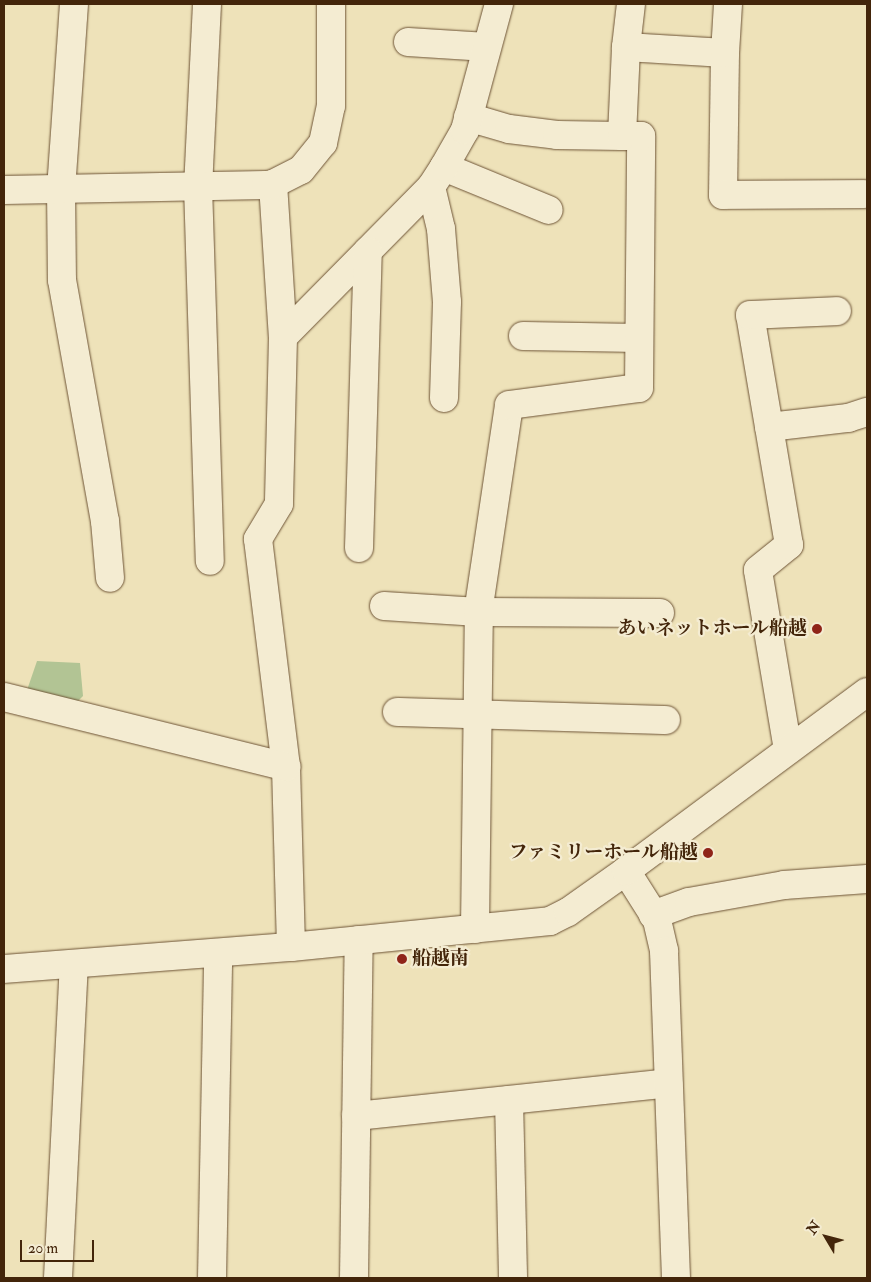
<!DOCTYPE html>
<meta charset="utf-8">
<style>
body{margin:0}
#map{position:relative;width:871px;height:1282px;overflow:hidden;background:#eee2b9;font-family:"IM FELL Double Pica","Noto Serif JP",serif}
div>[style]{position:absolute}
.green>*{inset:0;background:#b2c494}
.roads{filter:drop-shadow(0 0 1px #6e5436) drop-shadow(0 0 1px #6e5436)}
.street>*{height:28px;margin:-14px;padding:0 14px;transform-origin:14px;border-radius:14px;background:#f4ecd2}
.secondary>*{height:28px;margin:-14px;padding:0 14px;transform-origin:14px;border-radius:14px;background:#f4ecd2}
.dots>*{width:14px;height:14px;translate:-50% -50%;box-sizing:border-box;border:2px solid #f4ecd2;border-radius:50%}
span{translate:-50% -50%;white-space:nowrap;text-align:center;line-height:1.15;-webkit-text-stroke:4.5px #f4ecd2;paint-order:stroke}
.poi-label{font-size:19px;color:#43250a;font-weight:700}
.right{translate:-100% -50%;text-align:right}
.left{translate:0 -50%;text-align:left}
.frame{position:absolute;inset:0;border:5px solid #43250a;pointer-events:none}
.north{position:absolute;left:801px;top:1212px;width:50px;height:50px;-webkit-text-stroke:4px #f4ecd2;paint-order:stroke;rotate:307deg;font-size:14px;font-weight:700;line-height:20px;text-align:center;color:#43250a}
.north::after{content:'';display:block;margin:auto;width:18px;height:22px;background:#43250a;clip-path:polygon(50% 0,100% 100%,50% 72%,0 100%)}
.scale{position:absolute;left:20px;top:1240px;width:74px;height:22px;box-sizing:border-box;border:2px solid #43250a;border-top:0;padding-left:6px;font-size:15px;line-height:18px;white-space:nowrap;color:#43250a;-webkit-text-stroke:4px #f4ecd2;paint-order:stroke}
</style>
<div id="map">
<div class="green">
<i style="clip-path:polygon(37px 661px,80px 663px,83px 696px,75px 704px,26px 693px)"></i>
</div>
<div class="roads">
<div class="street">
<i style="left:74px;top:4px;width:184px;rotate:94deg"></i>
<i style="left:61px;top:188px;width:92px;rotate:89.4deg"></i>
<i style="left:62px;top:280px;width:245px;rotate:79.9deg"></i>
<i style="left:105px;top:521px;width:57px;rotate:85deg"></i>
<i style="left:207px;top:4px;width:182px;rotate:92.8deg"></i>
<i style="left:198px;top:186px;width:375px;rotate:88.2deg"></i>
<i style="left:408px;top:42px;width:79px;rotate:3.6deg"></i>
<i style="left:626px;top:47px;width:43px;rotate:-83.4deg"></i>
<i style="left:725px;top:53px;width:142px;rotate:90.8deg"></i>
<i style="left:723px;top:195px;width:141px;rotate:-0.4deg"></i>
<i style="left:468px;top:117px;width:43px;rotate:16.3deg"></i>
<i style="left:509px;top:129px;width:48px;rotate:7.1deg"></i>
<i style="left:557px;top:135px;width:65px;rotate:0.9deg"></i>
<i style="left:444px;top:167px;width:113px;rotate:22.3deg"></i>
<i style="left:273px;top:184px;width:153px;rotate:86.3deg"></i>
<i style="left:283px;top:337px;width:167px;rotate:91.4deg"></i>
<i style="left:279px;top:504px;width:41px;rotate:121deg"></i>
<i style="left:258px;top:539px;width:230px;rotate:83deg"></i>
<i style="left:286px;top:767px;width:180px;rotate:88.4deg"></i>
<i style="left:431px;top:187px;width:43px;rotate:76.6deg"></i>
<i style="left:441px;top:229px;width:73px;rotate:85.3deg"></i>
<i style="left:447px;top:302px;width:96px;rotate:91.8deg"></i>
<i style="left:4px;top:190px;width:262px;rotate:-1.1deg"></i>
<i style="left:266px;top:185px;width:7px;rotate:-8deg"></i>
<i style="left:273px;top:184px;width:31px;rotate:-27deg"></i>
<i style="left:301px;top:170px;width:35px;rotate:-51deg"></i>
<i style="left:323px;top:143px;width:38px;rotate:-78deg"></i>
<i style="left:331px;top:106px;width:102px;rotate:-90deg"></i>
<i style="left:523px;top:336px;width:116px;rotate:1deg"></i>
<i style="left:283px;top:337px;width:211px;rotate:-45.4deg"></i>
<i style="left:431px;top:187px;width:24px;rotate:-57deg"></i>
<i style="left:444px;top:167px;width:43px;rotate:-60.4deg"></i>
<i style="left:465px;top:130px;width:131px;rotate:-74.9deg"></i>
<i style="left:769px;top:427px;width:80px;rotate:-6.5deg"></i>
<i style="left:848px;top:418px;width:20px;rotate:-18deg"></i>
<i style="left:359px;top:548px;width:297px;rotate:-88.3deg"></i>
<i style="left:384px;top:606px;width:95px;rotate:3.6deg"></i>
<i style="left:479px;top:612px;width:181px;rotate:0.3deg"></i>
<i style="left:4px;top:697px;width:291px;rotate:13.9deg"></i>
<i style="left:397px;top:712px;width:269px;rotate:1.7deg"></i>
<i style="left:788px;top:750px;width:182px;rotate:-99.5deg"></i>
<i style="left:758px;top:570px;width:40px;rotate:-39deg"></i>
<i style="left:789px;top:545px;width:233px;rotate:-99.6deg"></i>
<i style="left:750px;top:315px;width:87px;rotate:-2.6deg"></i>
<i style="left:653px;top:915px;width:38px;rotate:-20deg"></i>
<i style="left:689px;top:902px;width:97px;rotate:-10.1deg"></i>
<i style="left:784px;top:885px;width:83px;rotate:-4.1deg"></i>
<i style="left:475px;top:929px;width:323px;rotate:-89.3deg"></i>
<i style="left:479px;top:606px;width:203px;rotate:-81.5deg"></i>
<i style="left:509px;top:405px;width:131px;rotate:-7.5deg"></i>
<i style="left:639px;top:388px;width:252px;rotate:-89.5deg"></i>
<i style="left:641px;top:136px;width:19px;rotate:180deg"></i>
<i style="left:622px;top:136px;width:89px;rotate:-87.4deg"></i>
<i style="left:626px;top:47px;width:99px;rotate:3.5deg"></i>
<i style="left:725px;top:53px;width:49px;rotate:-86.5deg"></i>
<i style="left:509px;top:1100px;width:178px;rotate:88.7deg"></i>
<i style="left:356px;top:1116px;width:314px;rotate:-6deg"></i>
<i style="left:58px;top:1278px;width:314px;rotate:-87.1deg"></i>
<i style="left:212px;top:1278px;width:325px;rotate:-88.9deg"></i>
<i style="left:354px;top:1278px;width:338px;rotate:-89.2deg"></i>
</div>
<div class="secondary">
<i style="left:626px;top:871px;width:58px;rotate:57.7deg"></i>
<i style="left:657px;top:920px;width:32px;rotate:77deg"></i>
<i style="left:664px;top:951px;width:327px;rotate:87.9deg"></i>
<i style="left:4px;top:969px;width:288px;rotate:-4.4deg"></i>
<i style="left:291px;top:947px;width:260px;rotate:-5.7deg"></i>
<i style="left:550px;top:921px;width:20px;rotate:-27deg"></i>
<i style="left:568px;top:912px;width:71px;rotate:-35.3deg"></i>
<i style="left:626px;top:871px;width:300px;rotate:-36.6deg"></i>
</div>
</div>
<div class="dots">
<i style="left:817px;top:629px;background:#8f2418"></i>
<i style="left:708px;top:853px;background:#8f2418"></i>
<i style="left:402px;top:959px;background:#8f2418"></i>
</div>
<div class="poi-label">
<span class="right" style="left:807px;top:629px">あいネットホール船越</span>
<span class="right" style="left:698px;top:853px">ファミリーホール船越</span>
<span class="left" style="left:412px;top:959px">船越南</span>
</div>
<div class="frame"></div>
<div class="north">N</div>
<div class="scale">20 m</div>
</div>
